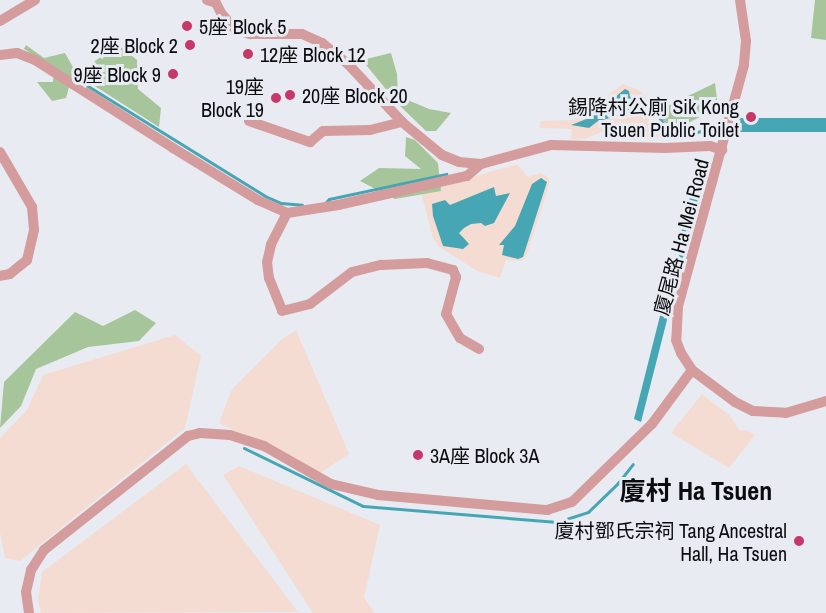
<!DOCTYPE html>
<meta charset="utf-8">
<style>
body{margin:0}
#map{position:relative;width:826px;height:613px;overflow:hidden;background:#e8ebf2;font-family:"Archivo Narrow","Noto Sans SC",sans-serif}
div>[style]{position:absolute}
.industrial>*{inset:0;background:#f4dcd2}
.green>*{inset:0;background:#a6c59a}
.water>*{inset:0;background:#47a6b3;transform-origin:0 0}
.stream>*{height:3px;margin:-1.5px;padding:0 1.5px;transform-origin:1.5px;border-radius:1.5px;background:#47a6b3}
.street>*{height:10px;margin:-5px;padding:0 5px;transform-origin:5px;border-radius:5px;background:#d49c9c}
.dots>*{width:16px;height:16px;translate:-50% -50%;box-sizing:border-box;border:3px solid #e8ebf2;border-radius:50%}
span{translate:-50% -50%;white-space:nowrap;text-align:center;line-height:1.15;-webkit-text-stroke:6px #e8ebf2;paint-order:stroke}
.poi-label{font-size:20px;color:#0b0c0f}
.left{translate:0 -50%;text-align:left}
.right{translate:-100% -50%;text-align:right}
.street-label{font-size:20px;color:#0b0c0f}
.district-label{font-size:26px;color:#0b0c0f;font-weight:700}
</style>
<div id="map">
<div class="industrial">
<i style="clip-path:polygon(623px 84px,640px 91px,646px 97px,659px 136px,655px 140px,619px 140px,619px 132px,602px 132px,584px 139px,571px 139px,572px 129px,539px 128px,541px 121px,574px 120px)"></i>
<i style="clip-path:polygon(517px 164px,528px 177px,541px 173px,549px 178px,549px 185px,527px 254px,522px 261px,506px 260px,500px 278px,477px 271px,438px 246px,433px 238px,421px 192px)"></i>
<i style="clip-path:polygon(296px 330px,349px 454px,320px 473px,219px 423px,232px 389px,281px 340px)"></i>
<i style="clip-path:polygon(175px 335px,201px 356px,185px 428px,20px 561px,5px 558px,0 532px,0 438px,27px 410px,43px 375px)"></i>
<i style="clip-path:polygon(702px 394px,729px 415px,740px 431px,746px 430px,755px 435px,729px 468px,671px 433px)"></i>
<i style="clip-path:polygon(186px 464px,298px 612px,41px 613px,38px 599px,42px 572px)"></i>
<i style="clip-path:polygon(239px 466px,380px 525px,364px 598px,375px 613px,313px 613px,223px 475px)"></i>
</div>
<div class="green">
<i style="clip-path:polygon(815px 0,826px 0,826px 40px,811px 38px)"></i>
<i style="clip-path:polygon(118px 44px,137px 60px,138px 89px,161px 108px,159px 127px,90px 83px,87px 67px)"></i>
<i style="clip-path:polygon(26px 45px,44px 58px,65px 53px,74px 69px,66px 98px,52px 101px,37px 82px,53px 82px,54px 67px,24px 49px)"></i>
<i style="clip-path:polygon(391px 53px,397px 74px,398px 96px,429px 109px,451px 113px,436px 131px,426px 131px,398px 104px,362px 60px)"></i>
<i style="clip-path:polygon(715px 83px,718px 108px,670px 132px,657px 111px)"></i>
<i style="clip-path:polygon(406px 137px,415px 140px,438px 163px,441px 191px,395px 199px,360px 181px,379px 168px,421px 169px,405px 156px)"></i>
<i style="clip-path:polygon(135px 310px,156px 323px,139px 341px,88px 347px,36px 369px,21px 406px,0 428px,4px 382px,75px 312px,103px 326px)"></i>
</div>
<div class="water">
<i style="clip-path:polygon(625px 89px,629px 91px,630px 97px,643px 110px,598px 121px,589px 128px,571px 125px,589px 118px)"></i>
<i style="left:826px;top:118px;width:14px;height:90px;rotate:90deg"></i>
<i style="clip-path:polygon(704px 159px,712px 164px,703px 179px,641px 422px,634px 419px,697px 169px)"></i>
<i style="clip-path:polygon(541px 178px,547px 182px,523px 257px,518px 259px,502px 255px,504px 245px,499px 245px,515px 226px,532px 184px)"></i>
<i style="clip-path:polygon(494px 187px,496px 196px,510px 193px,494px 223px,485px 226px,481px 223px,471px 224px,464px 228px,459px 233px,469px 244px,463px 249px,443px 246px,433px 216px,432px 204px,445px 200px,450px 205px)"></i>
</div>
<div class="stream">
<i style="left:83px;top:83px;width:214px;rotate:31.8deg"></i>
<i style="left:265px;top:196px;width:17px;rotate:24deg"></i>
<i style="left:281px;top:203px;width:21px;rotate:5deg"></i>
<i style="left:656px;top:111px;width:30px;rotate:62deg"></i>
<i style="left:670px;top:137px;width:43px;rotate:-10.8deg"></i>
<i style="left:326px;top:202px;width:4px;rotate:-45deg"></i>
<i style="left:329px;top:199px;width:120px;rotate:-12.1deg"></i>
<i style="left:244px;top:448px;width:132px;rotate:26deg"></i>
<i style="left:363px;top:506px;width:195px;rotate:4.7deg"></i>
<i style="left:557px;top:522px;width:33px;rotate:-18deg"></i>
<i style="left:588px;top:512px;width:42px;rotate:-44deg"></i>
<i style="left:618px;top:483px;width:24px;rotate:-52deg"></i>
</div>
<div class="street">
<i style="left:207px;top:0;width:9px;rotate:18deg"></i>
<i style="left:216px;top:3px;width:11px;rotate:63deg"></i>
<i style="left:221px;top:13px;width:23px;rotate:49deg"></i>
<i style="left:236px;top:30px;width:15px;rotate:16deg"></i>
<i style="left:250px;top:34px;width:52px"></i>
<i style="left:302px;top:34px;width:22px;rotate:24deg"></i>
<i style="left:322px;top:43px;width:33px;rotate:39deg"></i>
<i style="left:348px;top:64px;width:79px;rotate:47deg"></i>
<i style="left:402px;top:122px;width:52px;rotate:39.5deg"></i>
<i style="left:442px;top:155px;width:18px;rotate:22deg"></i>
<i style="left:459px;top:162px;width:22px;rotate:5deg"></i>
<i style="left:740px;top:0;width:41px;rotate:81.7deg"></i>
<i style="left:746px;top:41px;width:24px;rotate:95deg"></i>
<i style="left:744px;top:65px;width:251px;rotate:105.3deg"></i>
<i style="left:678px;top:307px;width:33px;rotate:93deg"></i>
<i style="left:676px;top:340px;width:14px;rotate:69deg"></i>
<i style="left:681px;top:353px;width:20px;rotate:57deg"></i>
<i style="left:692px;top:370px;width:54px;rotate:36.7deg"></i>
<i style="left:735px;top:402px;width:20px;rotate:27deg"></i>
<i style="left:753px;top:411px;width:33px;rotate:3deg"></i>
<i style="left:786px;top:413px;width:42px;rotate:-16.7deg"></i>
<i style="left:0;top:21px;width:41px;rotate:-31deg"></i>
<i style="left:0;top:55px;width:17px;rotate:-7deg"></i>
<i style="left:17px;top:53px;width:19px;rotate:21deg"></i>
<i style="left:35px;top:60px;width:164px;rotate:32.5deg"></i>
<i style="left:173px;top:148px;width:100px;rotate:31.5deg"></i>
<i style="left:258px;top:200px;width:32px;rotate:24deg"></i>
<i style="left:287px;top:213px;width:52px;rotate:-8.9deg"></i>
<i style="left:338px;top:205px;width:132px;rotate:-12.7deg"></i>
<i style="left:467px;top:176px;width:18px;rotate:-41deg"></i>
<i style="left:481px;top:164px;width:73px;rotate:-15.2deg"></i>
<i style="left:551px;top:145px;width:114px;rotate:1.5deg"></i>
<i style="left:665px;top:148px;width:45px;rotate:-2.5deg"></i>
<i style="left:710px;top:146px;width:13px;rotate:18deg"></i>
<i style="left:249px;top:121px;width:65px;rotate:19deg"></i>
<i style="left:310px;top:142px;width:17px;rotate:-40deg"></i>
<i style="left:323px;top:131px;width:47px;rotate:-1.2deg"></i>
<i style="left:370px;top:130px;width:33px;rotate:-14deg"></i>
<i style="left:0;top:152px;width:64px;rotate:59.8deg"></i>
<i style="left:32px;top:207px;width:23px;rotate:85deg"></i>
<i style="left:34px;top:230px;width:31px;rotate:103deg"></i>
<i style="left:27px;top:260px;width:22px;rotate:141deg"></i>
<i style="left:10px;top:274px;width:10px;rotate:169deg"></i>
<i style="left:287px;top:213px;width:36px;rotate:117deg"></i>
<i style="left:271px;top:245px;width:17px;rotate:103deg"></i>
<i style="left:267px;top:262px;width:16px;rotate:83deg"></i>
<i style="left:269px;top:278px;width:35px;rotate:68deg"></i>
<i style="left:282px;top:311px;width:29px;rotate:-14deg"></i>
<i style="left:310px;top:304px;width:53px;rotate:-37.3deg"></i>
<i style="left:352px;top:272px;width:30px;rotate:-14deg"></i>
<i style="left:381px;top:265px;width:46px;rotate:-2.5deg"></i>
<i style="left:427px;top:263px;width:27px;rotate:15deg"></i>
<i style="left:453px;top:270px;width:8px;rotate:67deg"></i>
<i style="left:456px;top:277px;width:38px;rotate:105deg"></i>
<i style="left:446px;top:314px;width:28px;rotate:60deg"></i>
<i style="left:460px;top:338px;width:22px;rotate:30deg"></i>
<i style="left:29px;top:613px;width:21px;rotate:-98deg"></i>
<i style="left:26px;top:592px;width:23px;rotate:-77deg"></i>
<i style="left:31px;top:570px;width:24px;rotate:-57deg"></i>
<i style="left:44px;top:550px;width:184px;rotate:-38.4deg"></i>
<i style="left:188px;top:436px;width:12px;rotate:-14deg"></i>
<i style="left:200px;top:433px;width:30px;rotate:4deg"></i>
<i style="left:230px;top:435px;width:36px;rotate:18deg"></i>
<i style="left:264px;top:446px;width:77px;rotate:29.6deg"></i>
<i style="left:331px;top:484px;width:48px;rotate:13.2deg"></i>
<i style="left:378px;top:495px;width:170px;rotate:5.1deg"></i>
<i style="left:547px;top:510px;width:26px;rotate:-18deg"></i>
<i style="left:572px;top:502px;width:112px;rotate:-44.3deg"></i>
<i style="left:652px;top:424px;width:67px;rotate:-53.5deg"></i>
</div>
<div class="dots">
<i style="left:187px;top:26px;background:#c53869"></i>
<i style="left:190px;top:45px;background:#c53869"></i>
<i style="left:248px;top:54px;background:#c53869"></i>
<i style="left:173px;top:74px;background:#c53869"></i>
<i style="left:290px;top:95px;background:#c53869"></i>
<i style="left:276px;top:98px;background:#c53869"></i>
<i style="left:751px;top:117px;background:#c53869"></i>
<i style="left:418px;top:455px;background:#c53869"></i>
<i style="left:799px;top:541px;background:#c53869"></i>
</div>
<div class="poi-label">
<span class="left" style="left:199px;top:26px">5座 Block 5</span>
<span class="right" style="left:178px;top:45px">2座 Block 2</span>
<span class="left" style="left:260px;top:54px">12座 Block 12</span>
<span class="right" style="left:161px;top:74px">9座 Block 9</span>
<span class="right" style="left:264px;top:98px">19座<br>Block 19</span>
<span class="left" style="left:302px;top:95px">20座 Block 20</span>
<span class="right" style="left:739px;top:118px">錫降村公廁 Sik Kong<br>Tsuen Public Toilet</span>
<span class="left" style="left:430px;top:455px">3A座 Block 3A</span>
<span class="right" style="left:787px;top:542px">廈村鄧氏宗祠 Tang Ancestral<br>Hall, Ha Tsuen</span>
</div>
<div class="street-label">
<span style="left:681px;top:237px;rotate:-75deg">廈尾路 Ha Mei Road</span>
</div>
<div class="district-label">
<span style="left:696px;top:491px">廈村 Ha Tsuen</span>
</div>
</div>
